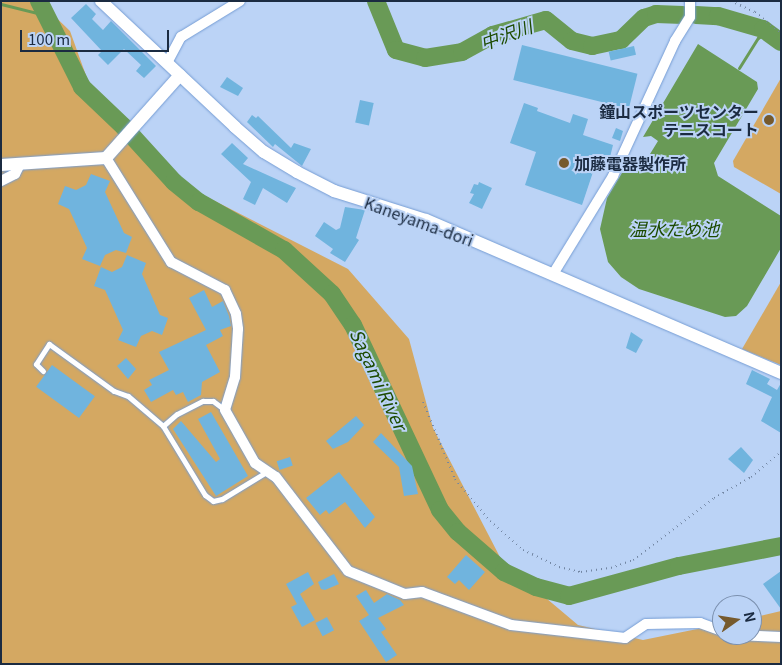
<!DOCTYPE html>
<meta charset="utf-8">
<style>
body{margin:0}
#map{position:relative;width:782px;height:665px;overflow:hidden;background:#bbd3f6;font-family:Georgia,"Noto Sans JP",serif}
div>[style]{position:absolute}
.green>*{inset:0;background:#d4a862}
.water>*{inset:0;background:#699a56}
.stream>*{height:3px;margin:-1.5px;padding:0 1.5px;transform-origin:1.5px;border-radius:1.5px;background:#699a56}
.river>*{height:18px;margin:-9px;padding:0 9px;transform-origin:9px;border-radius:9px;background:#699a56}
.building>*{inset:0;background:#70b4de;transform-origin:0 0}
.path>*{height:2px;margin-top:-1px;transform-origin:0;background:repeating-linear-gradient(90deg,#7286a3 0 1px,transparent 0 5px)}
.roads{filter:drop-shadow(0 0 1px #769dd4) drop-shadow(0 0 1px #769dd4)}
.service>*{height:5px;margin:-2.5px;padding:0 2.5px;transform-origin:2.5px;border-radius:2.5px;background:#fff}
.minor>*{height:10px;margin:-5px;padding:0 5px;transform-origin:5px;border-radius:5px;background:#fff}
.tertiary>*{height:12px;margin:-6px;padding:0 6px;transform-origin:6px;border-radius:6px;background:#fff}
.dots>*{width:14px;height:14px;translate:-50% -50%;box-sizing:border-box;border:2px solid #bbd3f6;border-radius:50%}
span{translate:-50% -50%;white-space:nowrap;text-align:center;line-height:1.15;-webkit-text-stroke:4px #bbd3f6;paint-order:stroke}
.poi-label{font-size:16px;color:#1b2b41;font-weight:700}
.right{translate:-100% -50%;text-align:right}
.left{translate:0 -50%;text-align:left}
.street-label{font-size:16px;color:#1b2b41}
.water-label{font-size:18px;color:#1d4b01;font-style:italic}
.frame{position:absolute;inset:0;border:2px solid #1b2b41;pointer-events:none}
.north{position:absolute;left:712px;top:595px;width:50px;height:50px;box-sizing:border-box;background:#bbd3f6;border:1px solid #7b90ae;border-radius:50%;rotate:77deg;font-size:14px;font-weight:700;line-height:20px;text-align:center;color:#1b2b41}
.north::after{content:'';display:block;margin:auto;width:18px;height:22px;background:#765a2d;clip-path:polygon(50% 0,100% 100%,50% 72%,0 100%)}
.scale{position:absolute;left:20px;top:30px;width:149px;height:22px;box-sizing:border-box;border:2px solid #1b2b41;border-top:0;padding-left:6px;font-size:15px;line-height:18px;white-space:nowrap;color:#1b2b41;-webkit-text-stroke:4px #bbd3f6;paint-order:stroke}
</style>
<div id="map">
<div class="green">
<i style="clip-path:polygon(1px 1px,39px 1px,70px 31px,97px 106px,164px 175px,348px 269px,409px 339px,433px 428px,502px 561px,578px 625px,643px 640px,722px 624px,722px 635px,752px 635px,752px 618px,781px 611px,781px 664px,1px 664px)"></i>
<i style="clip-path:polygon(781px 78px,781px 194px,734px 167px,733px 161px)"></i>
<i style="clip-path:polygon(781px 282px,781px 365px,742px 349px)"></i>
</div>
<div class="water">
<i style="clip-path:polygon(698px 44px,757px 82px,758px 89px,714px 163px,718px 176px,781px 216px,781px 248px,747px 306px,736px 316px,725px 317px,639px 289px,621px 277px,608px 262px,600px 229px,607px 198px,632px 156px,637px 159px,634px 163px,642px 167px,658px 141px,651px 136px,643px 137px)"></i>
</div>
<div class="stream">
<i style="left:1px;top:4px;width:49px;rotate:14deg"></i>
<i style="left:739px;top:68px;width:36px;rotate:-58deg"></i>
<i style="left:758px;top:38px;width:13px;rotate:-32deg"></i>
</div>
<div class="river">
<i style="left:39px;top:1px;width:96px;rotate:63.4deg"></i>
<i style="left:82px;top:87px;width:58px;rotate:43.6deg"></i>
<i style="left:124px;top:127px;width:74px;rotate:47.7deg"></i>
<i style="left:174px;top:182px;width:32px;rotate:39deg"></i>
<i style="left:199px;top:202px;width:98px;rotate:29.5deg"></i>
<i style="left:284px;top:250px;width:65px;rotate:42.5deg"></i>
<i style="left:332px;top:294px;width:37px;rotate:56deg"></i>
<i style="left:353px;top:325px;width:204px;rotate:64.8deg"></i>
<i style="left:440px;top:510px;width:28px;rotate:51deg"></i>
<i style="left:458px;top:532px;width:61px;rotate:41deg"></i>
<i style="left:504px;top:572px;width:35px;rotate:25deg"></i>
<i style="left:536px;top:587px;width:34px;rotate:15deg"></i>
<i style="left:569px;top:596px;width:114px;rotate:-15.3deg"></i>
<i style="left:679px;top:566px;width:104px;rotate:-11.1deg"></i>
<i style="left:376px;top:1px;width:53px;rotate:67.8deg"></i>
<i style="left:396px;top:50px;width:30px;rotate:15deg"></i>
<i style="left:425px;top:58px;width:37px;rotate:-9deg"></i>
<i style="left:462px;top:52px;width:35px;rotate:-29deg"></i>
<i style="left:493px;top:35px;width:55px;rotate:-15.8deg"></i>
<i style="left:546px;top:20px;width:33px;rotate:39deg"></i>
<i style="left:572px;top:41px;width:21px;rotate:14deg"></i>
<i style="left:592px;top:46px;width:30px;rotate:-12deg"></i>
<i style="left:621px;top:40px;width:32px;rotate:-44deg"></i>
<i style="left:644px;top:18px;width:13px;rotate:-18deg"></i>
<i style="left:656px;top:14px;width:27px;rotate:2deg"></i>
<i style="left:696px;top:15px;width:22px;rotate:3deg"></i>
<i style="left:718px;top:16px;width:47px;rotate:16.1deg"></i>
<i style="left:763px;top:29px;width:22px;rotate:36deg"></i>
</div>
<div class="building">
<i style="clip-path:polygon(86px 4px,96px 14px,92px 19px,103px 30px,111px 21px,156px 66px,144px 78px,136px 71px,141px 65px,124px 49px,108px 65px,98px 55px,102px 51px,71px 18px)"></i>
<i style="left:522px;top:45px;width:119px;height:36px;rotate:14deg"></i>
<i style="left:634px;top:46px;width:9px;height:26px;rotate:77deg"></i>
<i style="clip-path:polygon(227px 77px,243px 88px,238px 96px,220px 87px)"></i>
<i style="left:360px;top:100px;width:14px;height:23px;rotate:12deg"></i>
<i style="clip-path:polygon(524px 103px,538px 108px,537px 111px,570px 123px,573px 114px,588px 119px,583px 135px,613px 145px,610px 157px,599px 154px,582px 205px,525px 185px,536px 152px,510px 143px)"></i>
<i style="clip-path:polygon(252px 115px,256px 118px,258px 116px,291px 148px,294px 143px,311px 149px,302px 166px,275px 144px,273px 147px,247px 122px)"></i>
<i style="clip-path:polygon(616px 128px,623px 131px,620px 141px,612px 138px)"></i>
<i style="clip-path:polygon(232px 143px,248px 158px,243px 164px,296px 188px,287px 203px,263px 188px,255px 205px,243px 199px,251px 182px,221px 154px)"></i>
<i style="clip-path:polygon(91px 174px,110px 181px,105px 192px,124px 233px,132px 237px,126px 253px,116px 250px,105px 255px,100px 266px,82px 259px,87px 248px,69px 209px,58px 204px,65px 186px,76px 190px,86px 185px)"></i>
<i style="clip-path:polygon(479px 182px,492px 188px,482px 209px,469px 203px,474px 194px,470px 193px,474px 184px,478px 185px)"></i>
<i style="clip-path:polygon(345px 207px,365px 210px,356px 238px,359px 240px,345px 262px,330px 253px,333px 249px,315px 236px,324px 222px,336px 230px,340px 228px)"></i>
<i style="clip-path:polygon(127px 255px,146px 263px,142px 274px,160px 315px,168px 318px,162px 335px,152px 331px,141px 336px,136px 347px,118px 340px,123px 330px,105px 290px,94px 286px,101px 267px,112px 272px,122px 267px)"></i>
<i style="clip-path:polygon(204px 290px,212px 307px,223px 301px,229px 316px,231px 326px,220px 330px,223px 336px,206px 345px,220px 372px,202px 382px,201px 395px,188px 402px,183px 392px,176px 395px,173px 390px,151px 402px,144px 390px,152px 385px,149px 380px,169px 370px,159px 352px,206px 330px,189px 298px)"></i>
<i style="clip-path:polygon(631px 332px,643px 340px,636px 353px,626px 348px)"></i>
<i style="clip-path:polygon(126px 358px,136px 369px,128px 379px,117px 366px)"></i>
<i style="left:52px;top:365px;width:53px;height:27px;rotate:36deg"></i>
<i style="clip-path:polygon(752px 370px,770px 379px,767px 384px,777px 390px,781px 383px,781px 433px,761px 421px,772px 397px,746px 384px)"></i>
<i style="clip-path:polygon(211px 412px,248px 476px,216px 496px,173px 429px,181px 421px,216px 462px,220px 459px,198px 419px)"></i>
<i style="clip-path:polygon(356px 416px,364px 425px,348px 442px,333px 449px,326px 441px)"></i>
<i style="clip-path:polygon(381px 433px,412px 466px,418px 494px,404px 496px,399px 467px,373px 442px)"></i>
<i style="clip-path:polygon(741px 447px,753px 460px,744px 473px,728px 459px)"></i>
<i style="left:290px;top:457px;width:9px;height:14px;rotate:72deg"></i>
<i style="clip-path:polygon(339px 472px,375px 517px,365px 528px,345px 502px,329px 514px,326px 510px,320px 515px,306px 498px)"></i>
<i style="clip-path:polygon(466px 555px,485px 572px,469px 590px,459px 580px,455px 584px,447px 577px)"></i>
<i style="clip-path:polygon(781px 571px,781px 609px,763px 584px)"></i>
<i style="clip-path:polygon(308px 572px,314px 584px,300px 594px,315px 620px,302px 627px,291px 607px,297px 604px,286px 584px)"></i>
<i style="clip-path:polygon(334px 574px,339px 584px,325px 590px,321px 589px,318px 582px)"></i>
<i style="clip-path:polygon(366px 590px,374px 603px,387px 594px,400px 600px,404px 605px,378px 618px,386px 629px,381px 632px,397px 655px,386px 662px,359px 621px,369px 615px,356px 596px)"></i>
<i style="left:327px;top:617px;width:15px;height:13px;rotate:62deg"></i>
</div>
<div class="path">
<i style="left:731px;top:1px;width:26px;rotate:25deg"></i>
<i style="left:755px;top:12px;width:33px;rotate:39deg"></i>
<i style="left:423px;top:402px;width:83px;rotate:67.4deg"></i>
<i style="left:455px;top:479px;width:55px;rotate:50.2deg"></i>
<i style="left:490px;top:521px;width:44px;rotate:41.3deg"></i>
<i style="left:523px;top:550px;width:40px;rotate:25deg"></i>
<i style="left:559px;top:567px;width:23px;rotate:13deg"></i>
<i style="left:581px;top:572px;width:30px;rotate:-8deg"></i>
<i style="left:611px;top:568px;width:23px;rotate:-20deg"></i>
<i style="left:633px;top:560px;width:102px;rotate:-37.4deg"></i>
<i style="left:714px;top:498px;width:43px;rotate:-29.6deg"></i>
<i style="left:751px;top:477px;width:39px;rotate:-40deg"></i>
</div>
<div class="roads">
<div class="service">
<i style="left:43px;top:371px;width:10px;rotate:-135deg"></i>
<i style="left:36px;top:364px;width:24px;rotate:-57deg"></i>
<i style="left:49px;top:344px;width:80px;rotate:35.9deg"></i>
<i style="left:114px;top:391px;width:15px;rotate:20deg"></i>
<i style="left:128px;top:396px;width:46px;rotate:40.6deg"></i>
<i style="left:163px;top:426px;width:81px;rotate:58.7deg"></i>
<i style="left:205px;top:495px;width:10px;rotate:37deg"></i>
<i style="left:213px;top:501px;width:9px;rotate:-13deg"></i>
<i style="left:222px;top:499px;width:54px;rotate:-31.3deg"></i>
<i style="left:163px;top:426px;width:18px;rotate:-41deg"></i>
<i style="left:177px;top:414px;width:29px;rotate:-27deg"></i>
<i style="left:203px;top:401px;width:10px"></i>
<i style="left:213px;top:401px;width:15px;rotate:37deg"></i>
</div>
<div class="minor">
<i style="left:167px;top:63px;width:30px;rotate:-62deg"></i>
<i style="left:181px;top:37px;width:69px;rotate:-31.4deg"></i>
<i style="left:106px;top:158px;width:123px;rotate:58deg"></i>
<i style="left:171px;top:262px;width:61px;rotate:27.4deg"></i>
<i style="left:225px;top:290px;width:26px;rotate:65deg"></i>
<i style="left:236px;top:314px;width:15px;rotate:82deg"></i>
<i style="left:238px;top:329px;width:48px;rotate:93.6deg"></i>
<i style="left:235px;top:377px;width:34px;rotate:107deg"></i>
<i style="left:225px;top:410px;width:61px;rotate:60.5deg"></i>
<i style="left:255px;top:463px;width:25px;rotate:34deg"></i>
<i style="left:276px;top:477px;width:118px;rotate:52.5deg"></i>
<i style="left:348px;top:571px;width:61px;rotate:22deg"></i>
<i style="left:405px;top:594px;width:17px;rotate:-7deg"></i>
<i style="left:422px;top:592px;width:95px;rotate:20.3deg"></i>
<i style="left:511px;top:625px;width:115px;rotate:6.5deg"></i>
<i style="left:625px;top:638px;width:25px;rotate:-34deg"></i>
<i style="left:646px;top:624px;width:54px;rotate:-1.1deg"></i>
<i style="left:700px;top:623px;width:23px;rotate:20deg"></i>
<i style="left:1px;top:181px;width:16px;rotate:-27deg"></i>
<i style="left:15px;top:174px;width:11px;rotate:-63deg"></i>
<i style="left:553px;top:274px;width:115px;rotate:-58.5deg"></i>
<i style="left:613px;top:176px;width:149px;rotate:-65.3deg"></i>
<i style="left:675px;top:41px;width:28px;rotate:-58deg"></i>
<i style="left:690px;top:17px;width:16px;rotate:-90deg"></i>
<i style="left:736px;top:635px;width:45px;rotate:2.5deg"></i>
</div>
<div class="tertiary">
<i style="left:101px;top:1px;width:184px;rotate:43.2deg"></i>
<i style="left:235px;top:127px;width:38px;rotate:41deg"></i>
<i style="left:264px;top:152px;width:39px;rotate:31deg"></i>
<i style="left:297px;top:172px;width:42px;rotate:27.2deg"></i>
<i style="left:334px;top:191px;width:96px;rotate:17.5deg"></i>
<i style="left:426px;top:220px;width:387px;rotate:23.3deg"></i>
<i style="left:1px;top:165px;width:105px;rotate:-3.8deg"></i>
<i style="left:106px;top:158px;width:111px;rotate:-48.3deg"></i>
</div>
</div>
<div class="dots">
<i style="left:769px;top:120px;background:#765a2d"></i>
<i style="left:564px;top:163px;background:#765a2d"></i>
</div>
<div class="poi-label">
<span class="right" style="left:759px;top:120px">鐘山スポーツセンター<br>テニスコート</span>
<span class="left" style="left:574px;top:163px">加藤電器製作所</span>
</div>
<div class="street-label">
<span style="left:419px;top:221px;rotate:20deg">Kaneyama-dori</span>
</div>
<div class="water-label">
<span style="left:506px;top:34px;rotate:-20deg">中沢川</span>
<span style="left:674px;top:228px">温水ため池</span>
<span style="left:379px;top:379px;rotate:65deg">Sagami River</span>
</div>
<div class="frame"></div>
<div class="north">N</div>
<div class="scale">100 m</div>
</div>
